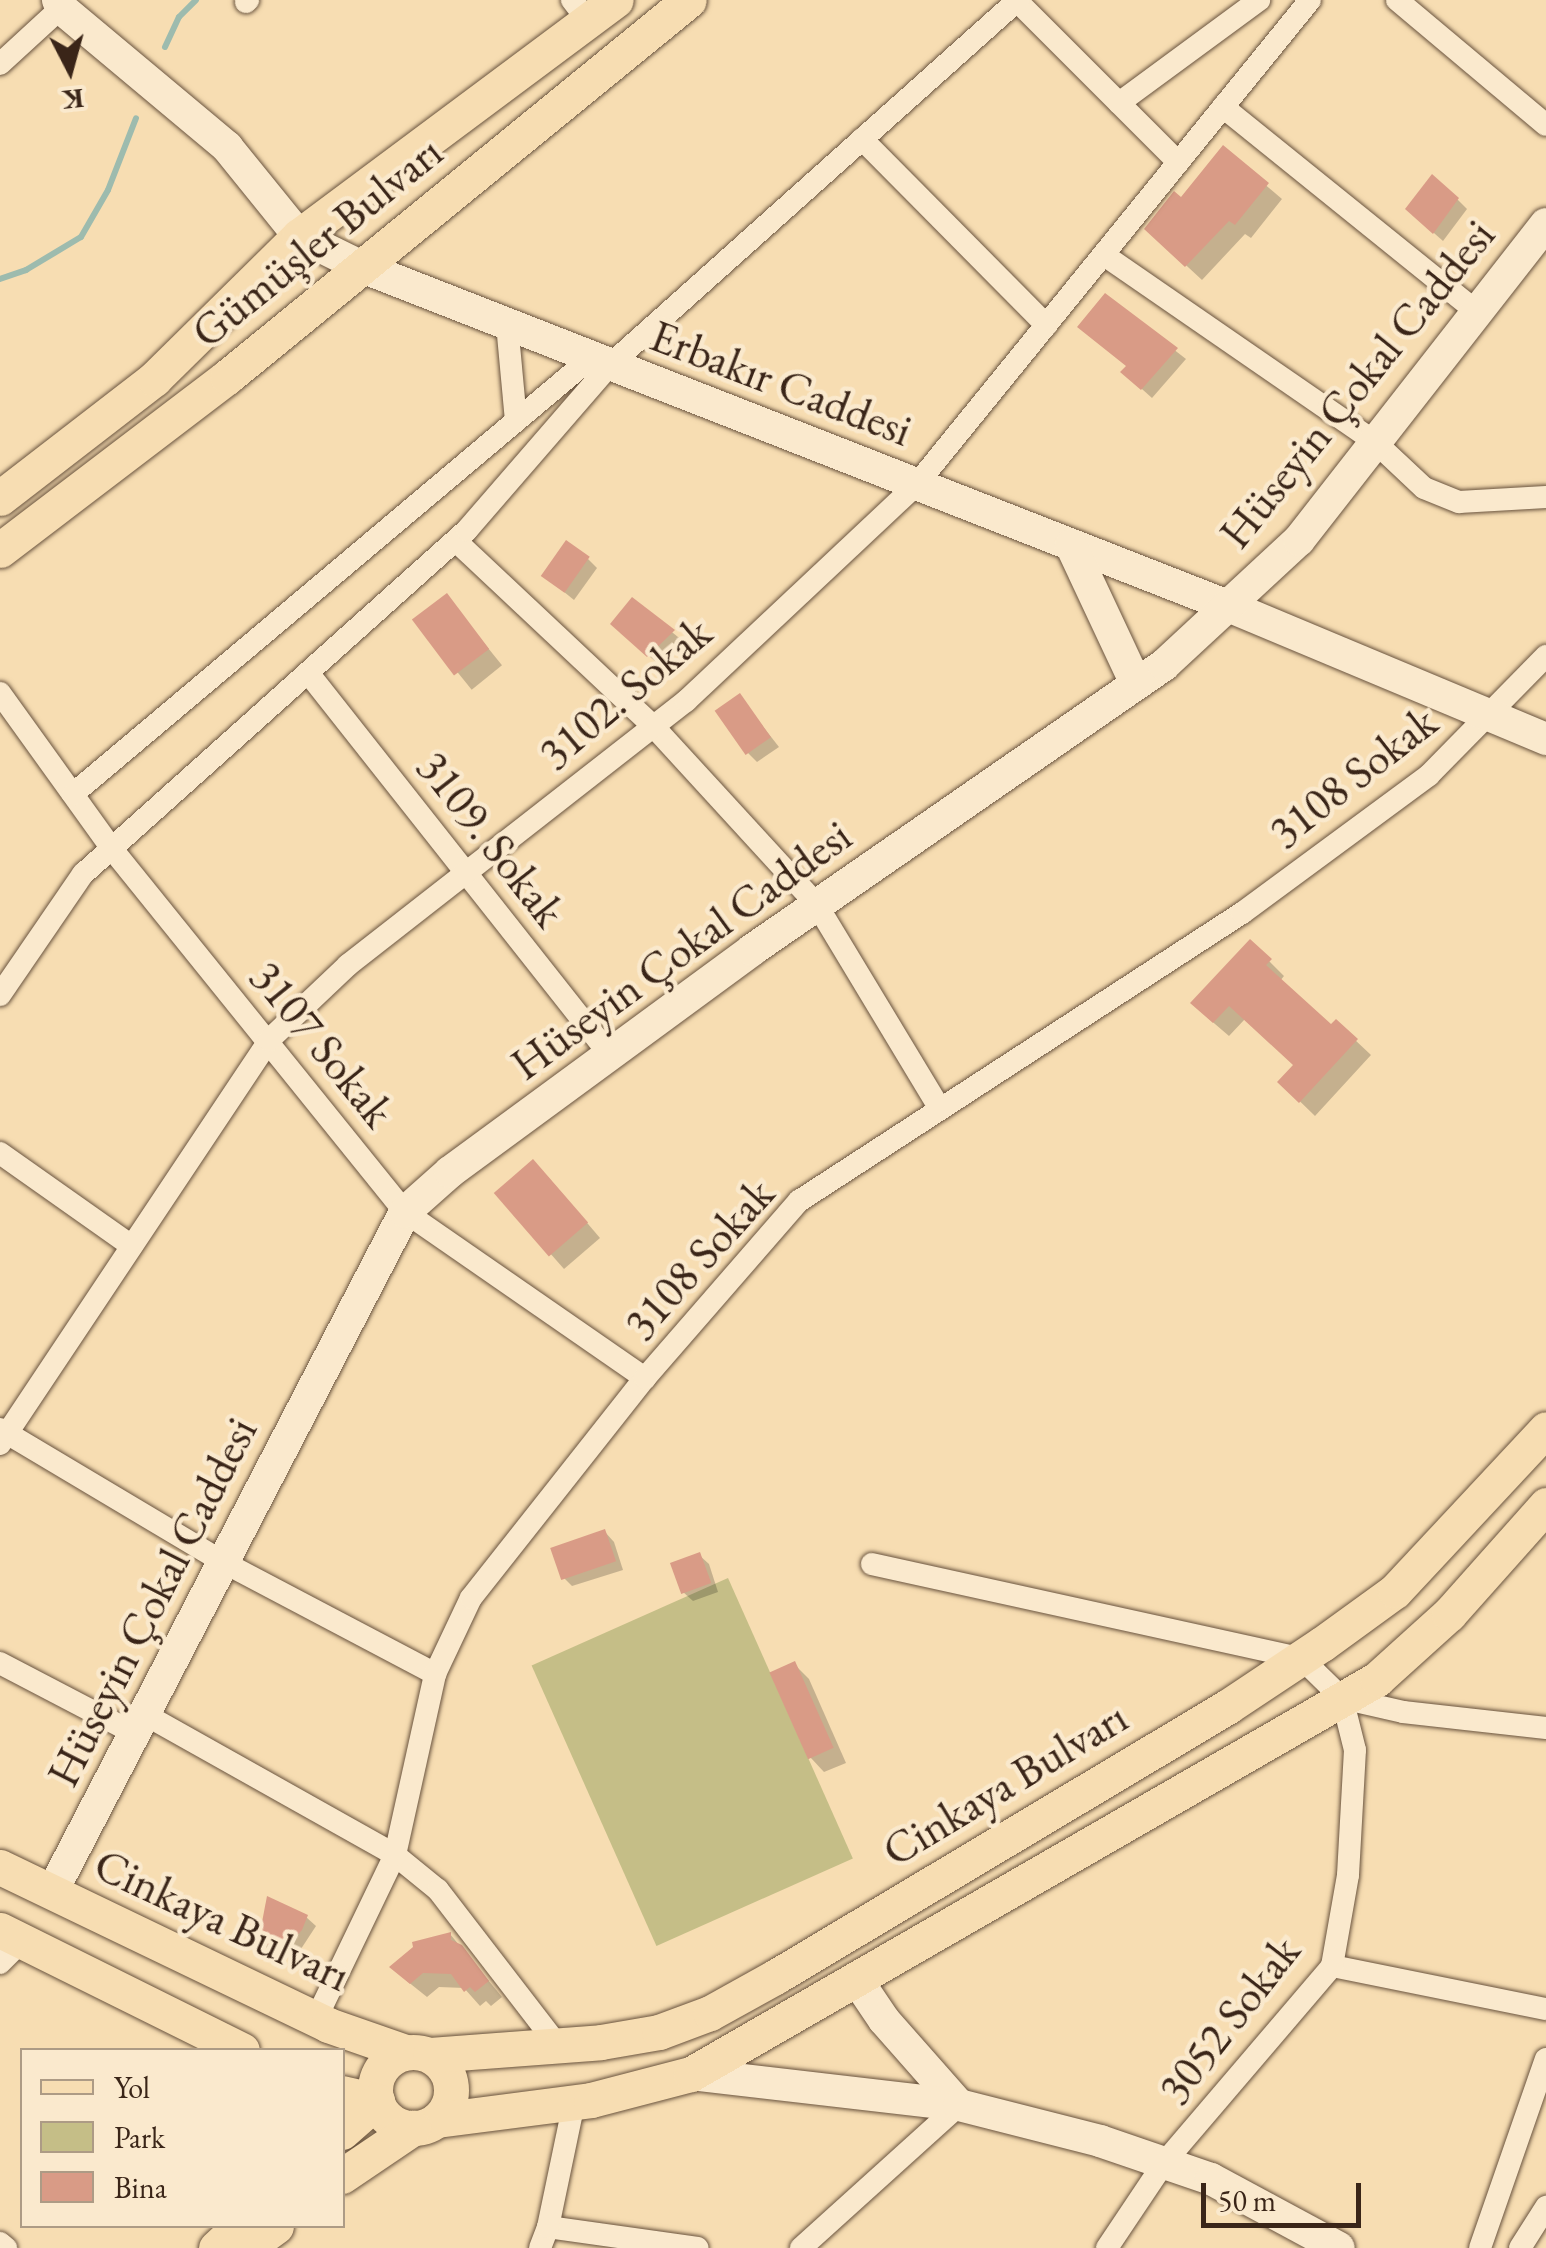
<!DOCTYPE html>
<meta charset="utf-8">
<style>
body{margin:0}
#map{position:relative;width:1546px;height:2248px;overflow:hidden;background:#f7ddb2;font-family:"EB Garamond",serif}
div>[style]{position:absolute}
.green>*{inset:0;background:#c5be87;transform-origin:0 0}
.shadow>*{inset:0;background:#0003;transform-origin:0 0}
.stream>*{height:6px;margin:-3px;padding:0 3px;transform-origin:3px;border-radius:3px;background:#9dbbae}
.building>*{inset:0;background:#d99b86;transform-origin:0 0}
.roads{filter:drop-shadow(0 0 2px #69533e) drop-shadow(0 0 2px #69533e)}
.street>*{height:22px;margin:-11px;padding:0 11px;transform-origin:11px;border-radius:11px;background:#fae9cd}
.secondary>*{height:32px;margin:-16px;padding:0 16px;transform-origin:16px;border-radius:16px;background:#fae9cd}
.primary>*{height:35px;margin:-17.5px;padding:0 17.5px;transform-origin:17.5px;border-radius:17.5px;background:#f7ddb2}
.primary>.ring{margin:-17.5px;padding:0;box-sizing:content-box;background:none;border:35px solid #f7ddb2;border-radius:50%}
span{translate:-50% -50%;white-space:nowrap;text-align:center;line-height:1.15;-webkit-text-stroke:9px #fae9cd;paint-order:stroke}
.street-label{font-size:45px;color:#3a2518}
.legend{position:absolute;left:20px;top:2048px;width:325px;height:180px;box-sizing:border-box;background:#fae9cd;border:2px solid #ad9b85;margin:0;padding:12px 18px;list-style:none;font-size:30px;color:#3a2518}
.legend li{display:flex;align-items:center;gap:20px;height:50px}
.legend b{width:50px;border:2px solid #ad9b85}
.north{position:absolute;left:20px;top:20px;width:100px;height:100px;-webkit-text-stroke:8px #fae9cd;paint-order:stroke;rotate:174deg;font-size:28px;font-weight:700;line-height:40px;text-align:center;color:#3a2518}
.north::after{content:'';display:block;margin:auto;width:35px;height:45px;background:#3a2518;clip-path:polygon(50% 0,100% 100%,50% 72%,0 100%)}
.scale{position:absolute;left:1201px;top:2183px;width:160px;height:45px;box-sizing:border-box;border:5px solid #3a2518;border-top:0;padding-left:12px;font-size:30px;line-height:35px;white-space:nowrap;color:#3a2518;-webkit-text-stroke:8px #fae9cd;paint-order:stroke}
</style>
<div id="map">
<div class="green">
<i style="left:728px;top:1578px;width:307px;height:215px;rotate:66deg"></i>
</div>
<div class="shadow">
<i style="clip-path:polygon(1223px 149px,1282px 199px,1251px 238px,1245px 234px,1202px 280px,1162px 243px)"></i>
<i style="clip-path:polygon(1457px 199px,1467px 209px,1443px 241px,1418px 219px)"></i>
<i style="clip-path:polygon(1105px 296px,1186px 359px,1152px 398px,1133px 381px)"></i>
<i style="clip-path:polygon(588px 559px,597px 568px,574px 600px,543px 575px)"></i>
<i style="left:446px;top:596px;width:89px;height:39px;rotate:51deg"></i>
<i style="clip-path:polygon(632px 600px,683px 641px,658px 664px,623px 633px)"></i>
<i style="clip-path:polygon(740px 697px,779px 747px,757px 762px,748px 753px)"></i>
<i style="clip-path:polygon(1250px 942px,1284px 976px,1280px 981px,1331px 1028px,1336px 1022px,1371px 1055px,1315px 1116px,1280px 1082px,1296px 1066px,1245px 1019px,1229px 1036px,1208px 1018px)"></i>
<i style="clip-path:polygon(548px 1177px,600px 1238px,564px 1269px,497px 1193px)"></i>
<i style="clip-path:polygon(605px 1532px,614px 1542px,623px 1570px,572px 1586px,563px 1577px)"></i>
<i style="clip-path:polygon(699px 1555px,709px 1564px,718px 1592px,693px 1601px,683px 1592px)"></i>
<i style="clip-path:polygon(794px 1664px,809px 1679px,846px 1763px,824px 1772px,810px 1757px)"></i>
<i style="clip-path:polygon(306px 1917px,316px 1926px,299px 1952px,270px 1951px,261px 1942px)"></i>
<i style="clip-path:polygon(450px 1934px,502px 1997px,491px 2006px,486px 2001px,480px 2006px,464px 1988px,439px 1987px,427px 1997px,407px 1981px)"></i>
</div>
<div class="stream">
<i style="left:165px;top:47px;width:33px;rotate:-65deg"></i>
<i style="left:179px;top:17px;width:24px;rotate:-45deg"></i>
<i style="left:0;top:279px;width:28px;rotate:-19deg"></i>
<i style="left:26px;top:270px;width:64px;rotate:-31deg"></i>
<i style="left:81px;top:237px;width:54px;rotate:-60.1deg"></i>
<i style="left:108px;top:190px;width:77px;rotate:-68.7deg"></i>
</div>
<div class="building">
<i style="clip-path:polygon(1223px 145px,1269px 183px,1235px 225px,1229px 221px,1185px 267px,1144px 229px,1174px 191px,1181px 197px)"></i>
<i style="clip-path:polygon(1432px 174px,1459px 198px,1433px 234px,1405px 209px)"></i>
<i style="clip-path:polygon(1105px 293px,1178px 348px,1141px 390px,1120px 372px,1126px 366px,1077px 327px)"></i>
<i style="left:566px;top:540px;width:29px;height:44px;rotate:35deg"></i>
<i style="left:447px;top:593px;width:70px;height:44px;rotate:53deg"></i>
<i style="clip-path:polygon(632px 597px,675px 630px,647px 657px,610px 624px)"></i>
<i style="left:740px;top:693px;width:54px;height:31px;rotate:55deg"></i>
<i style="clip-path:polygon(1250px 939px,1272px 959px,1266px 965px,1331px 1024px,1336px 1019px,1358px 1039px,1299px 1103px,1277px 1082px,1293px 1065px,1229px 1006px,1213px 1023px,1190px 1003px)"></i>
<i style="left:533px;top:1159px;width:84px;height:52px;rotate:49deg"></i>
<i style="left:605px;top:1529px;width:34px;height:58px;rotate:71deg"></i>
<i style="left:700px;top:1552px;width:33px;height:32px;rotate:70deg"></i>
<i style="left:795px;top:1661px;width:95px;height:28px;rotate:66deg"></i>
<i style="clip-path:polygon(267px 1896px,308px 1915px,302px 1930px,290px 1943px,278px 1947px,258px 1943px)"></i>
<i style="clip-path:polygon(451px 1932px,451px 1940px,462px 1945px,489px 1981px,475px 1992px,470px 1987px,464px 1992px,451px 1974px,423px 1973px,410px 1984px,389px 1967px,413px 1947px,412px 1942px)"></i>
</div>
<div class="roads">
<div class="street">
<i style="left:572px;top:0;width:28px;rotate:52deg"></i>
<i style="left:1397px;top:0;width:194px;rotate:40deg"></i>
<i style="left:1017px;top:1px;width:228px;rotate:45deg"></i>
<i style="left:246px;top:2px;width:3px;rotate:-45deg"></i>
<i style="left:0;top:64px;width:83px;rotate:-42.6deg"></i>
<i style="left:1119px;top:103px;width:174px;rotate:-36.3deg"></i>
<i style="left:1223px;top:107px;width:326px;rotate:38.9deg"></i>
<i style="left:862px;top:139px;width:262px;rotate:45.3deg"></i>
<i style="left:1104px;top:255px;width:329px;rotate:34.6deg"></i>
<i style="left:1375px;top:442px;width:67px;rotate:43.2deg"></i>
<i style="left:1424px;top:488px;width:38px;rotate:22deg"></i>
<i style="left:1459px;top:502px;width:87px;rotate:-3.3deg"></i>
<i style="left:507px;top:324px;width:97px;rotate:84.7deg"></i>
<i style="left:456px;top:541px;width:272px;rotate:43.2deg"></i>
<i style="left:654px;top:727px;width:241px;rotate:47.5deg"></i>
<i style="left:817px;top:905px;width:238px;rotate:58.9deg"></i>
<i style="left:309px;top:674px;width:486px;rotate:51.7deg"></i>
<i style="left:0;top:693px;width:192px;rotate:54.3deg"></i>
<i style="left:112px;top:849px;width:466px;rotate:51.1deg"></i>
<i style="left:405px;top:1212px;width:292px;rotate:34.7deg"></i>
<i style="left:73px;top:794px;width:678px;rotate:-40.1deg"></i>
<i style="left:0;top:995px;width:147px;rotate:-55.6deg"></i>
<i style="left:83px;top:874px;width:516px;rotate:-41.86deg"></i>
<i style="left:467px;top:530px;width:220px;rotate:-49.1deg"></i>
<i style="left:611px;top:364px;width:546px;rotate:-41.81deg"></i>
<i style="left:0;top:1153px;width:161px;rotate:35.2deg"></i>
<i style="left:0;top:1429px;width:260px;rotate:30.8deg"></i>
<i style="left:223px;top:1562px;width:240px;rotate:27.8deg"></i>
<i style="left:0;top:1444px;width:485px;rotate:-56.3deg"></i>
<i style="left:269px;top:1040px;width:109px;rotate:-43.5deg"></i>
<i style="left:348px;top:965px;width:429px;rotate:-38deg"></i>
<i style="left:686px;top:701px;width:317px;rotate:-43.2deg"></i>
<i style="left:917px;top:484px;width:623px;rotate:-50.92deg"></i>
<i style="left:872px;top:1564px;width:439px;rotate:12.4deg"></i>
<i style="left:1301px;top:1658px;width:57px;rotate:44.3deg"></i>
<i style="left:0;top:1663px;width:153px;rotate:27.6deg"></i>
<i style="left:1342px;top:1698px;width:63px;rotate:12.9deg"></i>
<i style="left:1403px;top:1712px;width:144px;rotate:6.4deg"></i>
<i style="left:146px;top:1715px;width:286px;rotate:29.3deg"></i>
<i style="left:395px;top:1855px;width:55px;rotate:39.1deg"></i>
<i style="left:438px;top:1890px;width:197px;rotate:52.4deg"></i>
<i style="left:0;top:1963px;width:31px;rotate:-45deg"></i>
<i style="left:1332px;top:1966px;width:218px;rotate:11.4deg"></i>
<i style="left:316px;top:2019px;width:182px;rotate:-64.3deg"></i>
<i style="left:395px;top:1855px;width:185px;rotate:-77.5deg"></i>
<i style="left:435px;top:1674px;width:84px;rotate:-64.7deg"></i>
<i style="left:471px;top:1598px;width:280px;rotate:-51.7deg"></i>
<i style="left:645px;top:1378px;width:235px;rotate:-49deg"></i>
<i style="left:799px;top:1201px;width:528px;rotate:-33.03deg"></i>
<i style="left:1242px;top:913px;width:232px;rotate:-36.4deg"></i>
<i style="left:1429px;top:775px;width:167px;rotate:-45.5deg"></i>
<i style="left:548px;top:2227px;width:151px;rotate:8deg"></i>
<i style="left:0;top:2243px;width:8px;rotate:40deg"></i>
<i style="left:540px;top:2248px;width:22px;rotate:-69deg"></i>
<i style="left:548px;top:2227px;width:127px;rotate:-78.2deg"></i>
<i style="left:801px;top:2248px;width:213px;rotate:-42.1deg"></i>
<i style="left:1107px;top:2248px;width:102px;rotate:-56.2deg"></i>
<i style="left:1164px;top:2163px;width:259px;rotate:-49.5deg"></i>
<i style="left:1332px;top:1966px;width:92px;rotate:-80deg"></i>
<i style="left:1348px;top:1875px;width:125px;rotate:-86.8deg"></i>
<i style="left:1355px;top:1750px;width:54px;rotate:-104deg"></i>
<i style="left:1480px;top:2248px;width:200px;rotate:-70.8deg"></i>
<i style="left:1520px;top:2248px;width:49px;rotate:-57.6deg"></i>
</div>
<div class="secondary">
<i style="left:58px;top:0;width:9px;rotate:69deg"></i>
<i style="left:61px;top:8px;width:217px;rotate:39.9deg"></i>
<i style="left:227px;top:147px;width:114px;rotate:51deg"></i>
<i style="left:299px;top:236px;width:70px;rotate:26.2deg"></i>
<i style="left:362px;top:267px;width:930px;rotate:21.38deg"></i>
<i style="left:1228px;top:606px;width:345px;rotate:22.7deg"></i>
<i style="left:1071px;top:545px;width:153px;rotate:64.9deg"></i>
<i style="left:52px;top:1892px;width:766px;rotate:-62.57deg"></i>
<i style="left:405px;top:1212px;width:60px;rotate:-41.6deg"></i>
<i style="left:450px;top:1172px;width:375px;rotate:-36.3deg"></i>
<i style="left:752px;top:950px;width:501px;rotate:-34.67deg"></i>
<i style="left:1164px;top:665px;width:184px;rotate:-42.8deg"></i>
<i style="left:1299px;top:540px;width:401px;rotate:-52deg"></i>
<i style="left:857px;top:1980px;width:48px;rotate:56deg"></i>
<i style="left:884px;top:2020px;width:113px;rotate:48.6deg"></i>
<i style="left:691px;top:2074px;width:270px;rotate:6.6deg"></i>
<i style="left:959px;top:2105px;width:146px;rotate:14.3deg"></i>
<i style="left:1100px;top:2141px;width:117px;rotate:18.9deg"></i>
<i style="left:1211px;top:2179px;width:145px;rotate:28.3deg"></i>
</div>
<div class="primary">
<i style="left:0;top:498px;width:195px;rotate:-37.7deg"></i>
<i style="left:154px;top:379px;width:204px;rotate:-44.6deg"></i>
<i style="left:299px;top:236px;width:395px;rotate:-36.7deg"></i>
<i style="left:0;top:550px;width:285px;rotate:-37.3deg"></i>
<i style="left:227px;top:377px;width:596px;rotate:-39.22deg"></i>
<i style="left:0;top:1867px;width:364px;rotate:25.7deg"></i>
<i style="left:328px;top:2025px;width:82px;rotate:19.3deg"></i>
<i style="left:0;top:1930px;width:270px;rotate:26.4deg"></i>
<i class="ring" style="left:375px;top:2052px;width:41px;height:41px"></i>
<i style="left:430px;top:2055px;width:171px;rotate:-4.3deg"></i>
<i style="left:601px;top:2042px;width:59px;rotate:-9.8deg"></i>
<i style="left:659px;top:2032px;width:54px;rotate:-20.4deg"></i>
<i style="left:710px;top:2013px;width:74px;rotate:-29deg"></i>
<i style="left:775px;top:1977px;width:527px;rotate:-30.85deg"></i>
<i style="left:1227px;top:1707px;width:114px;rotate:-33.6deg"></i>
<i style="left:1322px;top:1644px;width:90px;rotate:-36deg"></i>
<i style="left:1395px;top:1591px;width:221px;rotate:-47deg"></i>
<i style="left:342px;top:2093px;width:36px;rotate:13deg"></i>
<i style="left:437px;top:2120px;width:155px;rotate:-7.4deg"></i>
<i style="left:591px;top:2100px;width:103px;rotate:-14.6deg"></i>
<i style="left:691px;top:2074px;width:792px;rotate:-29.93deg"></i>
<i style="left:1377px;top:1679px;width:97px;rotate:-42.1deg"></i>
<i style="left:1449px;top:1614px;width:146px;rotate:-48.3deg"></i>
<i style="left:342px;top:2132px;width:47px;rotate:-41.5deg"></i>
<i style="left:342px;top:2176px;width:86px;rotate:-34.1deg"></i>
<i style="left:216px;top:2248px;width:33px;rotate:-43deg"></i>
<i style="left:246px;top:2248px;width:37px;rotate:-36deg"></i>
</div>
</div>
<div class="street-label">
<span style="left:317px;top:242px;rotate:-39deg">Gümüşler Bulvarı</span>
<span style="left:781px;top:383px;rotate:21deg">Erbakır Caddesi</span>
<span style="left:1357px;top:384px;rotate:-51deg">Hüseyin Çokal Caddesi</span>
<span style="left:625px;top:693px;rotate:-40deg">3102. Sokak</span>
<span style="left:1353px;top:777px;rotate:-38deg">3108 Sokak</span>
<span style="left:491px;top:839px;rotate:52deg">3109. Sokak</span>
<span style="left:681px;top:950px;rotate:-36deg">Hüseyin Çokal Caddesi</span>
<span style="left:322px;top:1044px;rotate:51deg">3107 Sokak</span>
<span style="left:699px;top:1259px;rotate:-48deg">3108 Sokak</span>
<span style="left:152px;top:1602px;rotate:-63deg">Hüseyin Çokal Caddesi</span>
<span style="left:1005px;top:1784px;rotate:-31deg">Cinkaya Bulvarı</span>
<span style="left:222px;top:1920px;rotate:25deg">Cinkaya Bulvarı</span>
<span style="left:1229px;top:2020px;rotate:-52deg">3052 Sokak</span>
</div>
<ul class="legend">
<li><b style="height:12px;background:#f7ddb2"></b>Yol</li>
<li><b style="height:28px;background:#c5be87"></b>Park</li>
<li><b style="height:28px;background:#d99b86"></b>Bina</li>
</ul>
<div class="north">K</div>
<div class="scale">50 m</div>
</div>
